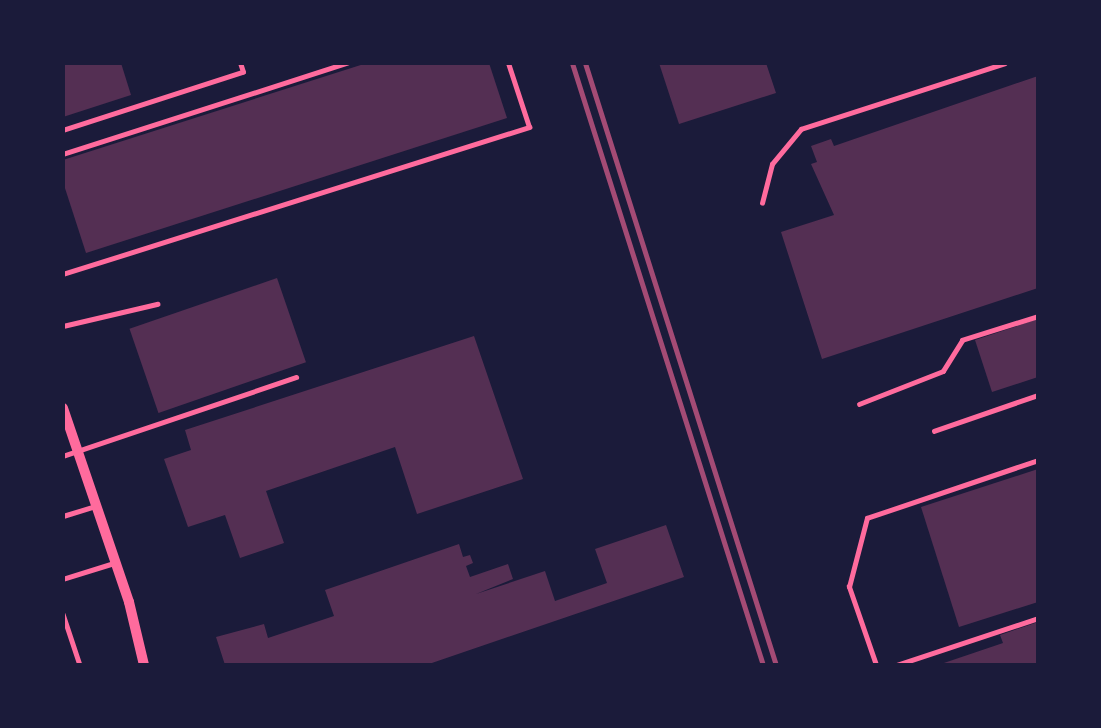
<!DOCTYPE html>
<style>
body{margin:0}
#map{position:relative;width:1101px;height:728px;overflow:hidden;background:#1b1b3a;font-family:Roboto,sans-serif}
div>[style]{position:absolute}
.building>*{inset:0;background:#542f53;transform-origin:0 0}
.service>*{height:4.5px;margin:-2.25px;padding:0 2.25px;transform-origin:2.25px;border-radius:2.25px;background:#ff6b9d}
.tertiary>*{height:10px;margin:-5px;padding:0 5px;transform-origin:5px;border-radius:5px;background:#ff6b9d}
.rail>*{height:5px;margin:-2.5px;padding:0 2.5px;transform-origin:2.5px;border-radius:2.5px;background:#a44b75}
span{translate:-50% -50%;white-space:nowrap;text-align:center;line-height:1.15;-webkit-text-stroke:6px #1b1b3a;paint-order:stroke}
.frame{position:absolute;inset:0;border:65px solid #1b1b3a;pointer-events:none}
</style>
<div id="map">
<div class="building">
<i style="clip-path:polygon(63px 63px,121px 63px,131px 95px,63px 117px)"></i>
<i style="clip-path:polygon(367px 63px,489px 63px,507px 118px,86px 253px,63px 182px,63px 160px)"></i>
<i style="clip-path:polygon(659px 63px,766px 63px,776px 93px,679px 124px)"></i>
<i style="clip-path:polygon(1038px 76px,1038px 288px,822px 359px,781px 232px,834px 215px,811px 164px,817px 162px,811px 146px,831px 139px,834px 146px)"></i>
<i style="left:277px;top:278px;width:89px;height:156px;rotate:71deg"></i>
<i style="clip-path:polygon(1038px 319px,1038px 377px,992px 392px,975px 340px)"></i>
<i style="clip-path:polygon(474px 336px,523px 479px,417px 514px,395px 447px,266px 491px,284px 543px,240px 558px,225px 515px,188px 527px,164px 459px,191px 450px,185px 430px)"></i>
<i style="clip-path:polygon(1038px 469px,1038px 602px,959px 627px,921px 507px)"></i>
<i style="clip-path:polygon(666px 525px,684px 577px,426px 665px,225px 665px,216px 637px,264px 624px,268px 638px,334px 616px,325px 590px,459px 544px,463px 557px,470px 555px,473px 563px,466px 566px,470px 577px,508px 564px,513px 579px,476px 594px,545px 571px,555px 601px,607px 583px,595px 549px)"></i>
<i style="clip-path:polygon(1038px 622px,1038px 665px,938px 665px,1003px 643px,1000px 635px)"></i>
</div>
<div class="service">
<i style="left:63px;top:130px;width:189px;rotate:-17.9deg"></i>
<i style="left:243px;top:72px;width:9px;rotate:-108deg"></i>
<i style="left:63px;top:154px;width:298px;rotate:-17.8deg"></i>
<i style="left:762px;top:203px;width:40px;rotate:-75.6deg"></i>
<i style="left:772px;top:164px;width:45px;rotate:-50.4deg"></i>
<i style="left:801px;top:129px;width:214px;rotate:-17.9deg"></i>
<i style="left:63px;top:274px;width:489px;rotate:-17.5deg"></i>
<i style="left:529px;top:127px;width:67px;rotate:-108.2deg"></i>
<i style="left:63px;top:326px;width:97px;rotate:-13.2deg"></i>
<i style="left:859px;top:404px;width:90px;rotate:-21.4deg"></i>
<i style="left:943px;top:371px;width:36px;rotate:-58deg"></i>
<i style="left:962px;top:340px;width:80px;rotate:-17.5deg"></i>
<i style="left:934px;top:431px;width:110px;rotate:-19.1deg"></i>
<i style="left:63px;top:456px;width:246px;rotate:-18.7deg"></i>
<i style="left:63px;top:516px;width:34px;rotate:-17deg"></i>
<i style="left:63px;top:579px;width:53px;rotate:-17.4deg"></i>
<i style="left:63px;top:614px;width:54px;rotate:71.6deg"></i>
<i style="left:876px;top:665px;width:83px;rotate:-109.1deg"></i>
<i style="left:849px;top:587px;width:71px;rotate:-75.4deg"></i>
<i style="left:867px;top:518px;width:181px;rotate:-18.7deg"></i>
<i style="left:897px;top:665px;width:149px;rotate:-18.4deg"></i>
</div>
<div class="tertiary">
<i style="left:63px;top:408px;width:205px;rotate:71.2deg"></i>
<i style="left:129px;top:602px;width:65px;rotate:76.6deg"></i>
</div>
<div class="rail">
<i style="left:572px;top:63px;width:632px;rotate:72.4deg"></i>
<i style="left:585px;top:63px;width:632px;rotate:72.4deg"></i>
</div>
<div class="frame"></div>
</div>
